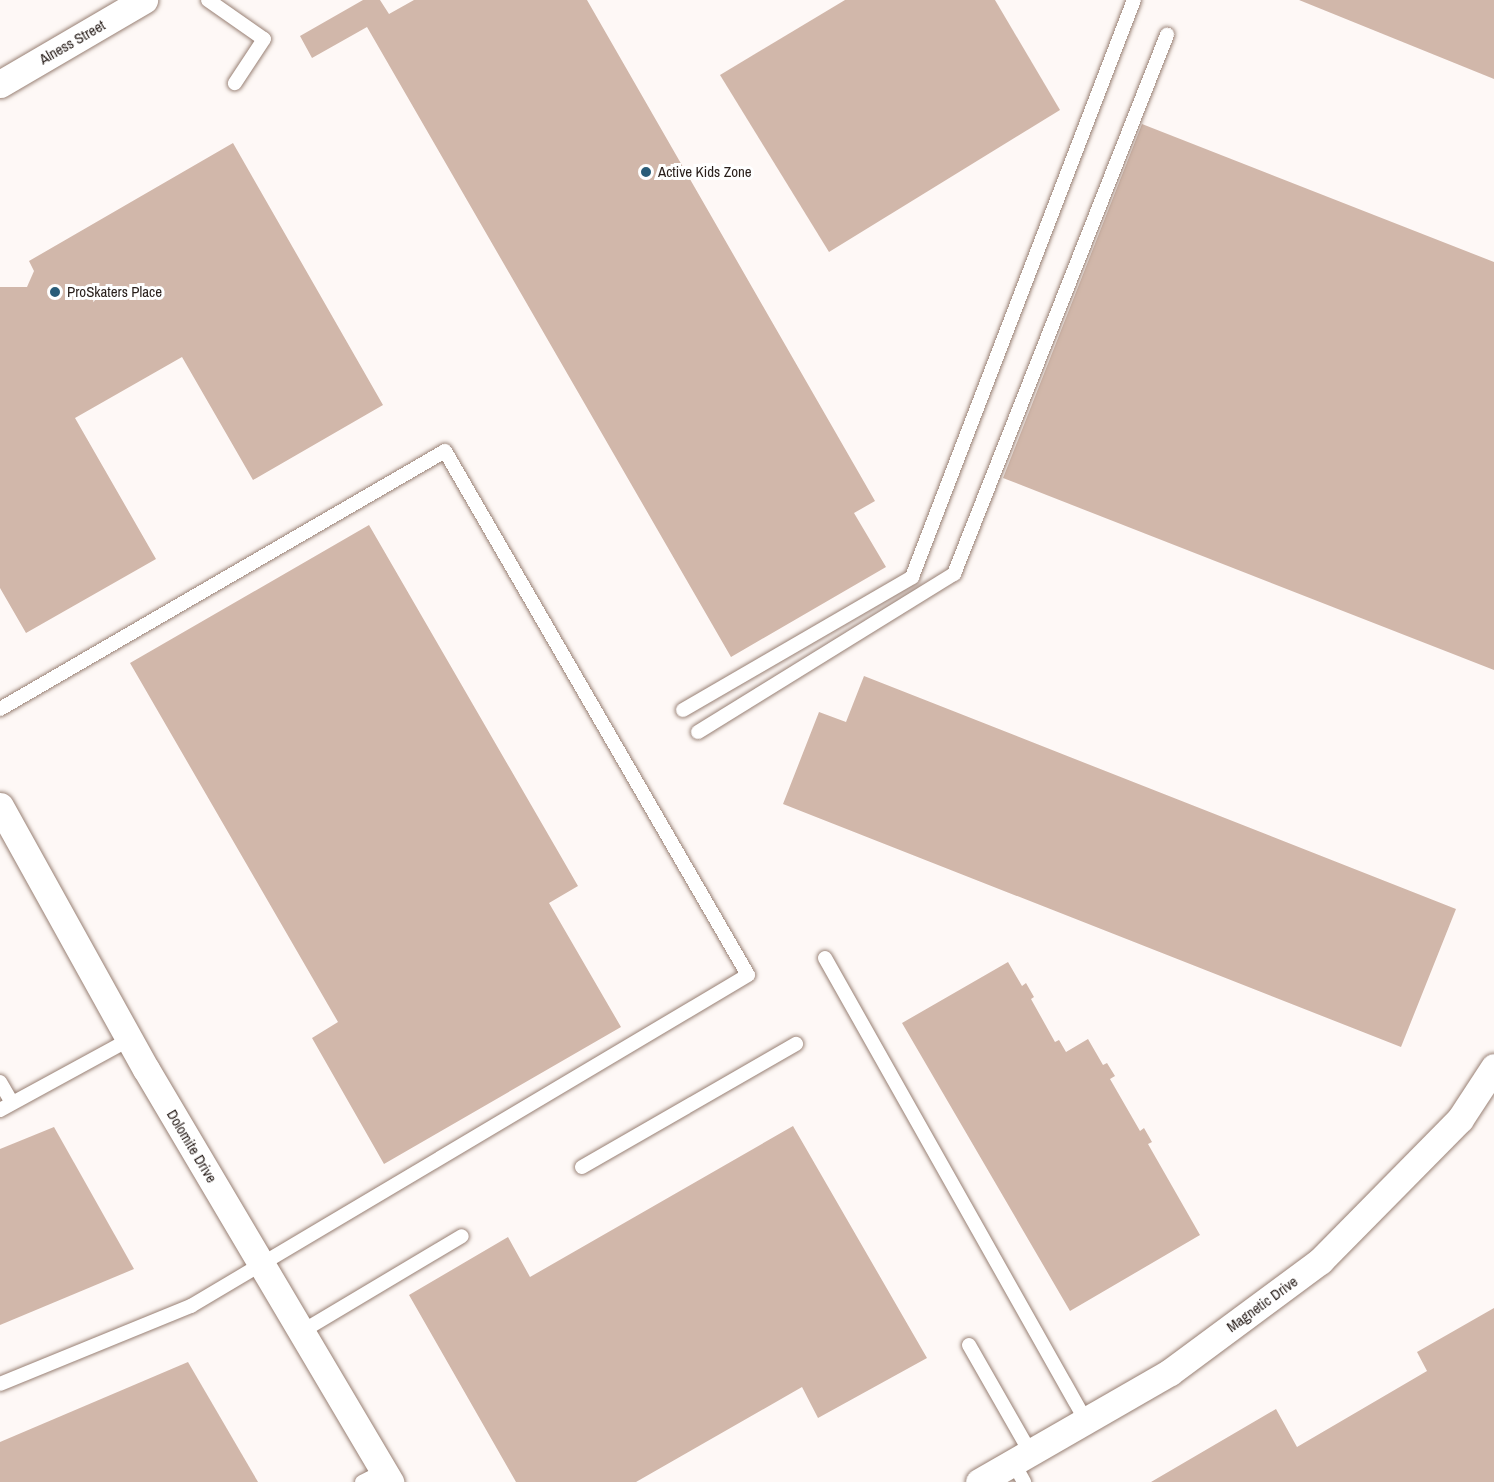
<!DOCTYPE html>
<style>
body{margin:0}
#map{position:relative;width:1494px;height:1482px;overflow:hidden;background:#fef8f6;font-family:"Archivo Narrow",sans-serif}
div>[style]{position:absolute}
.building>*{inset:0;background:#d1b7aa}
.roads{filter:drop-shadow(0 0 2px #988074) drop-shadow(0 0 2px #988074)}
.lane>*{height:14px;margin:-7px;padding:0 7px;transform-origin:7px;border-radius:7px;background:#fff}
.street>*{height:27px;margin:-13.5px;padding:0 13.5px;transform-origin:13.5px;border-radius:13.5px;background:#fff}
.dots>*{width:16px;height:16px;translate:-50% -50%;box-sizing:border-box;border:3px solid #fff;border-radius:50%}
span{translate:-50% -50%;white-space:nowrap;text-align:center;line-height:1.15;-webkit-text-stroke:6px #fff;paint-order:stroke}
.street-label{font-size:15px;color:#291f1b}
.poi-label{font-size:15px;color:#291f1b}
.left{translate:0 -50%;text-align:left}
</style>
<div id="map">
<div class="building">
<i style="clip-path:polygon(363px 0,380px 0,389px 14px,414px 0,587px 0,875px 501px,854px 513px,886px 567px,731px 657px,367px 27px,312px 58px,300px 36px)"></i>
<i style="clip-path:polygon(845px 0,995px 0,1060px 110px,829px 252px,720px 75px)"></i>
<i style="clip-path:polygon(1299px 0,1494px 0,1494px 79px)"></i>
<i style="clip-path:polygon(1142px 124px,1494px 262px,1494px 670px,1003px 478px)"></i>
<i style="clip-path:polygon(233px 143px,383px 405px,253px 480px,182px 357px,75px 418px,156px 559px,26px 633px,0 588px,0 287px,27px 287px,34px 271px,29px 261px)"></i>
<i style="clip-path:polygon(369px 525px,578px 886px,549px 903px,621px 1027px,384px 1164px,312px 1038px,338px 1022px,130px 663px)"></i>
<i style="clip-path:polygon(864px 676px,1456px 909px,1401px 1047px,783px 804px,819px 712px,846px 722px)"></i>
<i style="clip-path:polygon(1008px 962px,1022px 986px,1026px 983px,1034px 997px,1031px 999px,1055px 1042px,1059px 1040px,1066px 1052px,1088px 1039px,1103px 1065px,1107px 1063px,1115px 1076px,1110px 1079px,1140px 1131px,1144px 1128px,1152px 1142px,1148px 1144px,1200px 1235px,1070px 1311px,902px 1023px)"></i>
<i style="clip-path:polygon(793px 1126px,927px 1358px,818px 1418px,802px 1387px,636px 1482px,516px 1482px,409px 1295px,508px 1237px,530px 1277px)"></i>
<i style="clip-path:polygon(54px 1127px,134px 1269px,0 1325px,0 1149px)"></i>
<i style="clip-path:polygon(1494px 1308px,1494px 1482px,1151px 1482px,1276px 1409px,1297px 1447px,1427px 1371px,1417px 1352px)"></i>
<i style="clip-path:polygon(188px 1362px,258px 1482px,0 1482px,0 1442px)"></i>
</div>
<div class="roads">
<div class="lane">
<i style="left:208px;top:0;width:68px;rotate:34.9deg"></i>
<i style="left:264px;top:39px;width:53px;rotate:123.4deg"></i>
<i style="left:0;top:709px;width:514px;rotate:-30.1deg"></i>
<i style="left:445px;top:451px;width:605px;rotate:59.96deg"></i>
<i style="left:748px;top:975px;width:648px;rotate:149.28deg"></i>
<i style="left:191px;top:1306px;width:206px;rotate:157.8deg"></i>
<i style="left:683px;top:710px;width:265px;rotate:-30.1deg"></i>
<i style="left:912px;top:577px;width:618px;rotate:-68.96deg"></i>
<i style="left:698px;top:732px;width:301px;rotate:-31.7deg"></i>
<i style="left:954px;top:574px;width:580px;rotate:-68.44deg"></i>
<i style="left:825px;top:958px;width:531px;rotate:60.59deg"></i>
<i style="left:0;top:1082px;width:24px;rotate:60deg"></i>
<i style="left:0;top:1110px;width:148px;rotate:-28.6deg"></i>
<i style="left:582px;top:1167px;width:247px;rotate:-29.9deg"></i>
<i style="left:301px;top:1332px;width:187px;rotate:-30.8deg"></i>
<i style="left:969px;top:1345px;width:123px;rotate:60.3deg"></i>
<i style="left:1013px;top:1462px;width:23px;rotate:61deg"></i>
<i style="left:362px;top:1482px;width:25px;rotate:-27deg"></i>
</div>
<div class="street">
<i style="left:0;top:84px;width:167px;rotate:-30.3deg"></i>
<i style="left:0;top:806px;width:301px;rotate:61deg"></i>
<i style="left:146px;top:1069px;width:480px;rotate:59.4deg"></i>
<i style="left:979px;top:1482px;width:220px;rotate:-29.9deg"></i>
<i style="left:1170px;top:1372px;width:187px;rotate:-36.5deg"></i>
<i style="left:1320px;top:1261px;width:199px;rotate:-45.4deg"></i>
<i style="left:1460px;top:1119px;width:62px;rotate:-56.8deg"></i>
</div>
</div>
<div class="dots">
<i style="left:646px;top:172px;background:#295c79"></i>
<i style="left:55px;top:292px;background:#295c79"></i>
</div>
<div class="street-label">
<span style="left:72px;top:42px;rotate:-30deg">Alness Street</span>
<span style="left:192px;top:1146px;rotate:59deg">Dolomite Drive</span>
<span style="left:1262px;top:1304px;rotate:-36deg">Magnetic Drive</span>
</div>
<div class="poi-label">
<span class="left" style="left:658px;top:172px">Active Kids Zone</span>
<span class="left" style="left:67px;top:292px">ProSkaters Place</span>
</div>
</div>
